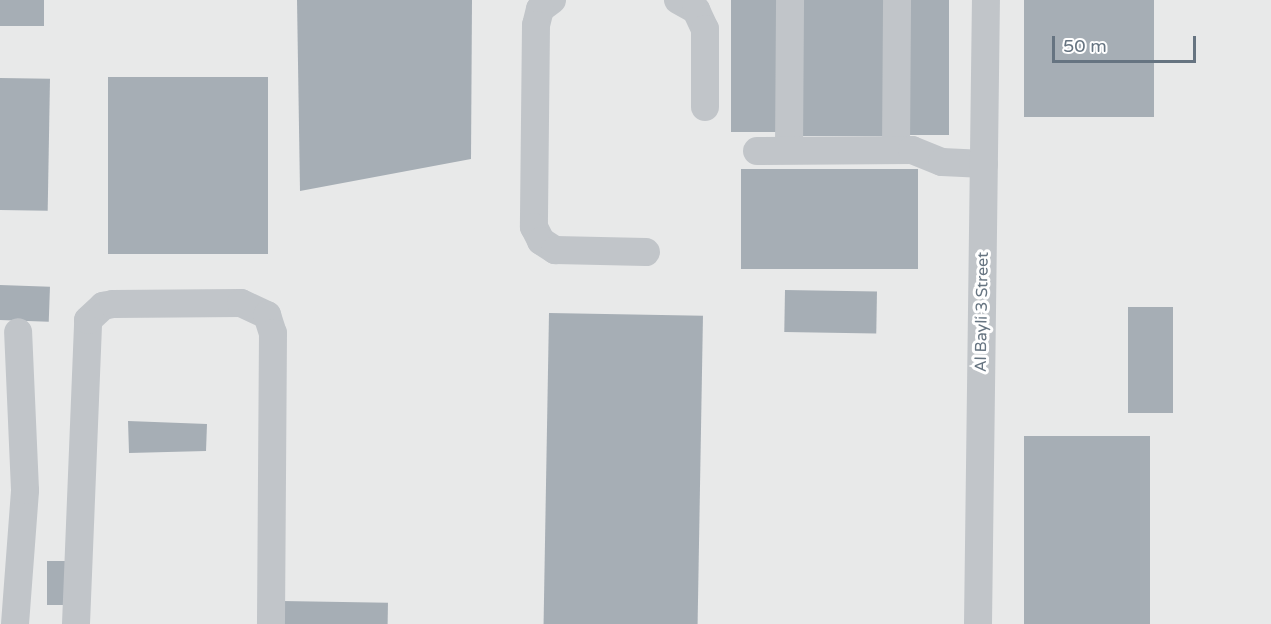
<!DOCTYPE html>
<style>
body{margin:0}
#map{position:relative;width:1271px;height:624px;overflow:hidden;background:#fafaf8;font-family:"Varela Round",sans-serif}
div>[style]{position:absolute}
.built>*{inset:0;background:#e8e9e9;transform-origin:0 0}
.building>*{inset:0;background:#a6aeb5;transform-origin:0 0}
.minor>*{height:28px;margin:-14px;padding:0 14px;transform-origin:14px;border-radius:14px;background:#c1c5c9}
span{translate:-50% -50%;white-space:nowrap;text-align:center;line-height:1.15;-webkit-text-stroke:6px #fff;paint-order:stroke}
.street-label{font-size:16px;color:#667481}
.scale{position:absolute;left:1052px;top:36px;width:144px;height:27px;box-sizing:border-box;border:3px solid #667481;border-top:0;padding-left:8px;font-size:18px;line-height:21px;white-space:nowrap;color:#667481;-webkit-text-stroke:4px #fff;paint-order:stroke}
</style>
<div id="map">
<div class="built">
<i style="left:0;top:0;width:1271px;height:624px"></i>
</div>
<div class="building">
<i style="left:0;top:0;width:44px;height:26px"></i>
<i style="clip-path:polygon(297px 0,472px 0,471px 159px,300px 191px)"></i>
<i style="left:731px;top:0;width:53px;height:132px"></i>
<i style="left:801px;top:0;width:89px;height:136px"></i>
<i style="left:907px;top:0;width:42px;height:135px"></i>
<i style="left:1024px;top:0;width:130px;height:117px"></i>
<i style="left:108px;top:77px;width:160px;height:177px"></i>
<i style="left:0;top:78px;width:50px;height:132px;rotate:1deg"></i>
<i style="left:741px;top:169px;width:177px;height:100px"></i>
<i style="left:0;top:285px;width:50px;height:35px;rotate:2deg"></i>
<i style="left:785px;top:290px;width:92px;height:42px;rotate:1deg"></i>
<i style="left:1128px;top:307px;width:45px;height:106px"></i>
<i style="left:549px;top:313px;width:154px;height:311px;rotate:1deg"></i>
<i style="clip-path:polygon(128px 421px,207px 424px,206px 451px,129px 453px)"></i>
<i style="left:1024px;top:436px;width:126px;height:188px"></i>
<i style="left:47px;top:561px;width:18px;height:44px"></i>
<i style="left:282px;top:601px;width:106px;height:23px;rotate:1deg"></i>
</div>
<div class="minor">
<i style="left:552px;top:0;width:15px;rotate:143deg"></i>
<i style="left:540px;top:9px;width:16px;rotate:104deg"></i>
<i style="left:536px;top:25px;width:202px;rotate:90.6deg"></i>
<i style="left:534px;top:227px;width:16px;rotate:63deg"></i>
<i style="left:541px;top:241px;width:17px;rotate:33deg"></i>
<i style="left:555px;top:250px;width:91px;rotate:1.3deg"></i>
<i style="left:678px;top:0;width:21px;rotate:29deg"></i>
<i style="left:696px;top:10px;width:21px;rotate:65deg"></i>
<i style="left:705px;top:29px;width:78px;rotate:90deg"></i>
<i style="left:789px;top:150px;width:150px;rotate:-89.6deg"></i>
<i style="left:896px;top:150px;width:150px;rotate:-89.6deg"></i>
<i style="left:757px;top:151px;width:155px;rotate:-0.4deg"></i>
<i style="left:912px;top:150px;width:32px;rotate:22deg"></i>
<i style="left:942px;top:162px;width:42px;rotate:2.7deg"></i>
<i style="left:15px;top:624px;width:134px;rotate:-85.7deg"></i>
<i style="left:25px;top:490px;width:158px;rotate:-92.5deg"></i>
<i style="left:76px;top:624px;width:304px;rotate:-87.7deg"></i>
<i style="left:88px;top:320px;width:21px;rotate:-43deg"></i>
<i style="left:103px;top:306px;width:10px;rotate:-11deg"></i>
<i style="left:113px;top:304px;width:128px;rotate:-0.4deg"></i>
<i style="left:241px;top:303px;width:29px;rotate:25deg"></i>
<i style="left:267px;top:315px;width:19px;rotate:72deg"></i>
<i style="left:273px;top:333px;width:291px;rotate:90.4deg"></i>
<i style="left:978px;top:624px;width:624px;rotate:-89.27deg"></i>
</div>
<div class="street-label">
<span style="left:982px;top:312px;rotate:-89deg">Al Bayli 3 Street</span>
</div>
<div class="scale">50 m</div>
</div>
